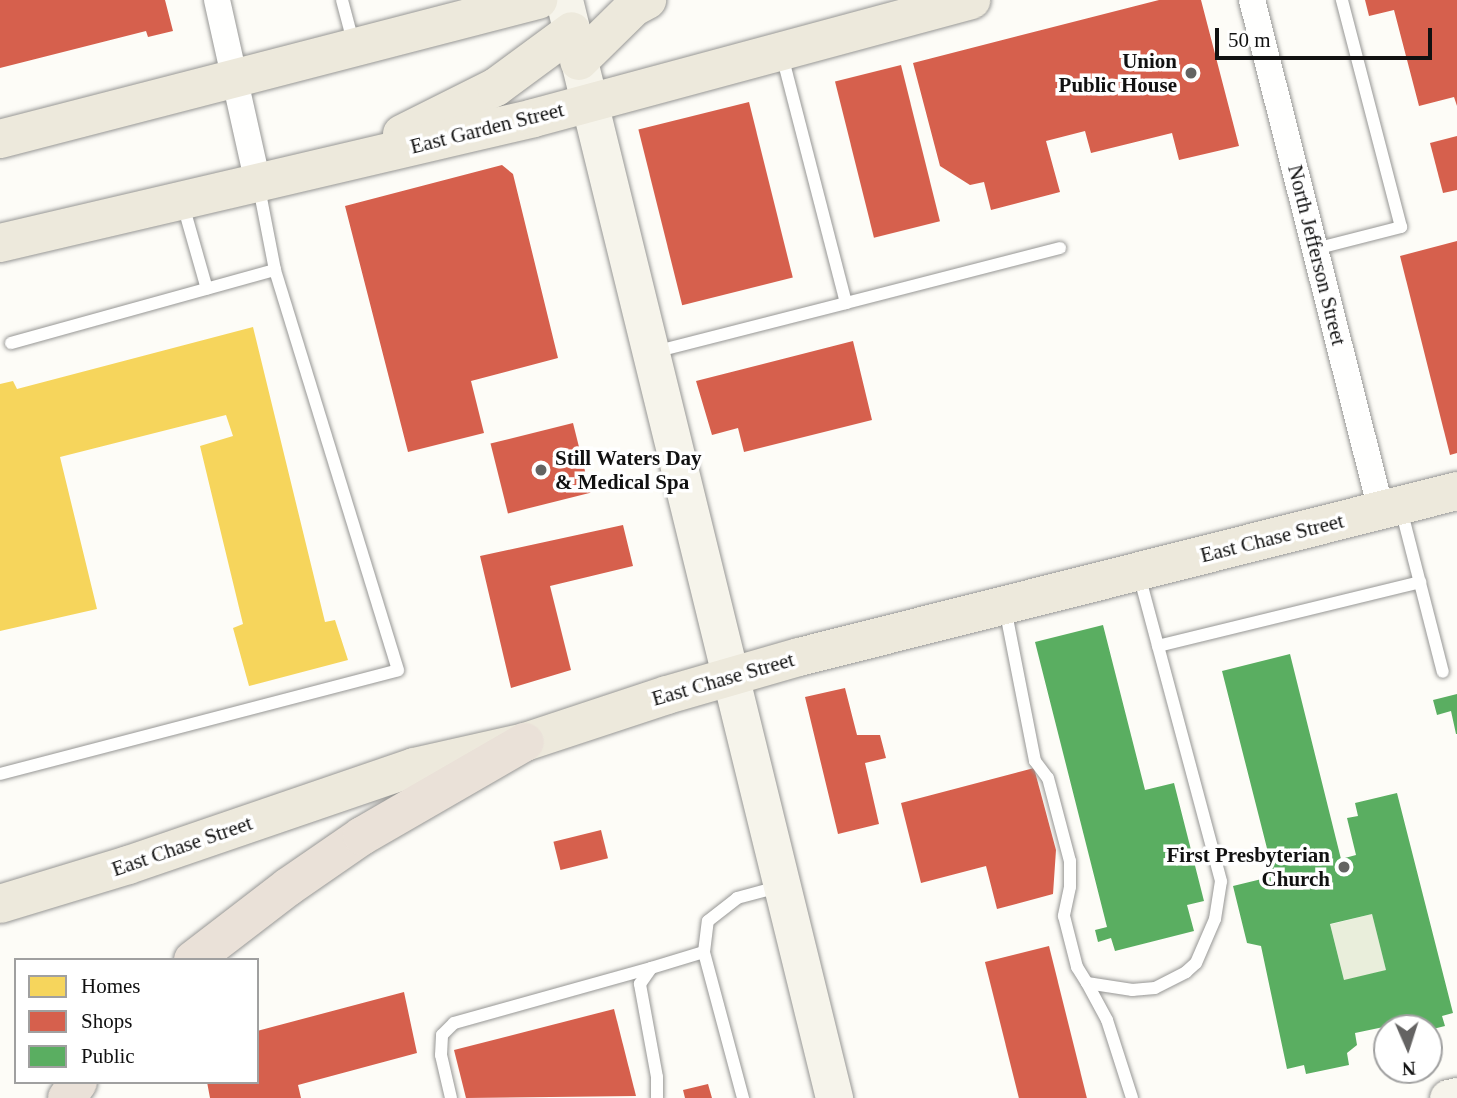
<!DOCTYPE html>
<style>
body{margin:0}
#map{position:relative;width:1457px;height:1098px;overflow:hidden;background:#fdfcf7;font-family:"Times New Roman",serif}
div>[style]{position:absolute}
.cemetery>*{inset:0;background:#e9eedb;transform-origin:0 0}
.homes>*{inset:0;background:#f6d55c}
.shops>*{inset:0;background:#d6604d;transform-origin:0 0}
.public>*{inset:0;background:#5aae61}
.roads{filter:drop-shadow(0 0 2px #979795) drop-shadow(0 0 2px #979795)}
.lane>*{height:12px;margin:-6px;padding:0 6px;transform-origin:6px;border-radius:6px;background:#fffffe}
.street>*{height:26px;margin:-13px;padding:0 13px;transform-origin:13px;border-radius:13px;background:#fffffe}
.secondary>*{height:37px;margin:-18.5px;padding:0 18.5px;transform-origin:18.5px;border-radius:18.5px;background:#f6f4eb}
.primary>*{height:38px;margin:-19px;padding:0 19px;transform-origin:19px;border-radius:19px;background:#ede9dc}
.highway>*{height:38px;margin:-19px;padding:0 19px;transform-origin:19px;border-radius:19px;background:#eae1d8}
.dots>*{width:19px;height:19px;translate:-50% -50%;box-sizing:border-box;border:4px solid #fff;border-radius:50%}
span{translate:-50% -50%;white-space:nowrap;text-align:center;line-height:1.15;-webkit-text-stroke:7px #fff;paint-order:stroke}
.poi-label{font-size:21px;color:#111;font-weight:700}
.right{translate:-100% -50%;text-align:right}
.left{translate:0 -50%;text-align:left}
.street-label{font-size:21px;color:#111}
.legend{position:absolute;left:14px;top:958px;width:245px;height:126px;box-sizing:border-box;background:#fff;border:2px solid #a0a0a0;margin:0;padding:9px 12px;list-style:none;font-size:21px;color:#111}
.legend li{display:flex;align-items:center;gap:14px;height:35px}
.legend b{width:35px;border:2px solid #a0a0a0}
.north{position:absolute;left:1373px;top:1014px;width:70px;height:70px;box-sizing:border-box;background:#fff;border:2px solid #a0a0a0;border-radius:50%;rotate:177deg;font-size:19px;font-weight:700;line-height:28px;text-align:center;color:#111}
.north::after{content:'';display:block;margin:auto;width:24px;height:32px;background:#646362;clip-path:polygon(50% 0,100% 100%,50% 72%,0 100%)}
.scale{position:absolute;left:1215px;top:28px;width:217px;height:32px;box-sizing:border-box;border:4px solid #111;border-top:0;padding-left:9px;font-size:21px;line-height:24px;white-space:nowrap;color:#111;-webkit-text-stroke:5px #fff;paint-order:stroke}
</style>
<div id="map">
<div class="cemetery">
<i style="left:1372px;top:914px;width:58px;height:43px;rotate:76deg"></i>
</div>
<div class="homes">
<i style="clip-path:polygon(253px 327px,325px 622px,335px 620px,348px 660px,249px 686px,233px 628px,243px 624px,200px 446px,233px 436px,226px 415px,60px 457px,97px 609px,0 631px,0 384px,13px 381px,17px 389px)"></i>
</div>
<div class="shops">
<i style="clip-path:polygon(0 0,165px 0,173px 31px,148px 37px,146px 31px,0 68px)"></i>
<i style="clip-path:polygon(1159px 0,1201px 0,1239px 146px,1179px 160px,1172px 133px,1091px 153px,1085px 131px,1046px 141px,1060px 192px,991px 210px,984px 182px,970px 185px,940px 166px,913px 63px)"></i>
<i style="clip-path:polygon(1365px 0,1457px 0,1457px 106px,1454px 97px,1419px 106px,1394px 10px,1369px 16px)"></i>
<i style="left:901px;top:65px;width:161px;height:68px;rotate:76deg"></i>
<i style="left:749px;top:102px;width:181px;height:114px;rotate:76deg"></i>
<i style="clip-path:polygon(1457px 136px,1457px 190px,1443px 193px,1430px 143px)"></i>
<i style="clip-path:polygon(502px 165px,513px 174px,558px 358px,471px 381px,484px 433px,408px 452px,345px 206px)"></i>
<i style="clip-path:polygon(1457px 241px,1457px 453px,1450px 455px,1400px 256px)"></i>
<i style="clip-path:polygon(853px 341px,872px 420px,744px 452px,738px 428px,712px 435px,696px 381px)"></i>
<i style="left:573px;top:423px;width:72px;height:85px;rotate:76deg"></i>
<i style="clip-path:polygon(623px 525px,633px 566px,550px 586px,571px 670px,511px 688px,480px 556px)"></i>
<i style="clip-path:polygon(845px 688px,857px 735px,880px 735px,886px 758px,865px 763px,879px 824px,838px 834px,805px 697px)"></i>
<i style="clip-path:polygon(1034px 768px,1056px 850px,1053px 894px,997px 909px,986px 866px,921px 883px,901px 803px)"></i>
<i style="left:601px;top:830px;width:29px;height:49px;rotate:76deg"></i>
<i style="left:1049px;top:946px;width:157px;height:66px;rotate:76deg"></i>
<i style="clip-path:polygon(404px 992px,417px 1053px,298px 1085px,301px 1098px,210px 1098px,207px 1082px,257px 1082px,257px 1031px)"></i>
<i style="clip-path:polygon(614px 1009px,636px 1096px,466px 1098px,454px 1050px)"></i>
<i style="clip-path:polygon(708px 1084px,712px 1098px,685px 1098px,683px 1090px)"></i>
</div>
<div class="public">
<i style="clip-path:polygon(1103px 625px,1145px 790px,1174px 783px,1204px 901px,1187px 905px,1194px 931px,1115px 951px,1111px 938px,1098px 942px,1095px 930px,1107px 927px,1035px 642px)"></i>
<i style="clip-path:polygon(evenodd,1290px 654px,1341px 859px,1356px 855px,1347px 818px,1358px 816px,1355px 803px,1397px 793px,1453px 1013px,1442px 1016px,1445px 1026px,1429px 1030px,1422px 1028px,1417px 1020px,1355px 1033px,1357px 1045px,1347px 1053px,1349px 1065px,1306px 1074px,1304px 1065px,1287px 1069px,1261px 946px,1247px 943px,1233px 886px,1274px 876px,1222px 671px,1290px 654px,1372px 914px,1386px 970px,1344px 980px,1330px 924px,1372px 914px)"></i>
<i style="clip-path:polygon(1457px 694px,1457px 734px,1456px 734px,1451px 711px,1437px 715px,1433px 700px)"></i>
</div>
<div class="roads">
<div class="lane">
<i style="left:342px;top:0;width:47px;rotate:75.1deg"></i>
<i style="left:183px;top:205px;width:87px;rotate:74.1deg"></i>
<i style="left:1315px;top:249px;width:89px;rotate:-14.3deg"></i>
<i style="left:1401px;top:227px;width:235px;rotate:-104.6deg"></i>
<i style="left:846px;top:303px;width:221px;rotate:-14.4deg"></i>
<i style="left:11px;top:343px;width:274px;rotate:-15.5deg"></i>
<i style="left:654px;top:352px;width:198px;rotate:-14.3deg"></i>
<i style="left:846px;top:303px;width:256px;rotate:-104.5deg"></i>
<i style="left:1401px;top:509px;width:168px;rotate:75.6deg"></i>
<i style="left:1005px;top:608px;width:156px;rotate:78.9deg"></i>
<i style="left:1035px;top:761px;width:21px;rotate:53deg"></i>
<i style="left:1048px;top:778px;width:86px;rotate:75.2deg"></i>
<i style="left:1070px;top:861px;width:26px;rotate:90deg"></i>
<i style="left:1070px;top:887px;width:30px;rotate:102deg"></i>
<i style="left:1064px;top:916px;width:53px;rotate:75.7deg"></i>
<i style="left:1077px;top:967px;width:19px;rotate:58deg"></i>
<i style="left:1087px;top:983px;width:46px;rotate:8.8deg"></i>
<i style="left:1132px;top:990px;width:23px;rotate:-5deg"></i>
<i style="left:1155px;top:988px;width:35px;rotate:-27deg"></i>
<i style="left:1186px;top:972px;width:13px;rotate:-42deg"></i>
<i style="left:1196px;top:963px;width:48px;rotate:-66.6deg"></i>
<i style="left:1215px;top:919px;width:38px;rotate:-81deg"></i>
<i style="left:1221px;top:881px;width:317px;rotate:-105deg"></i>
<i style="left:1158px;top:646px;width:270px;rotate:-13.7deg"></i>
<i style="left:0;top:774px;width:411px;rotate:-14.6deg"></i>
<i style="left:398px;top:670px;width:418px;rotate:-107.1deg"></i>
<i style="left:275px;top:270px;width:84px;rotate:-101deg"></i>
<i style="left:1087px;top:983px;width:42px;rotate:61.6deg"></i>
<i style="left:1107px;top:1020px;width:82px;rotate:72.2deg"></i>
<i style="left:451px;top:1098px;width:44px;rotate:-103.1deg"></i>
<i style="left:441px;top:1055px;width:20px;rotate:-87deg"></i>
<i style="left:442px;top:1035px;width:17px;rotate:-45deg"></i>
<i style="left:454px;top:1023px;width:205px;rotate:-15.6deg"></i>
<i style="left:657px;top:1098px;width:21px;rotate:-90deg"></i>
<i style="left:657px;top:1077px;width:95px;rotate:-100.4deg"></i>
<i style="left:640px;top:984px;width:19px;rotate:-55deg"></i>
<i style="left:651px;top:968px;width:55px;rotate:-16.8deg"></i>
<i style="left:743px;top:1098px;width:151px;rotate:-105deg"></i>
<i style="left:704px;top:952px;width:31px;rotate:-83deg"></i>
<i style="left:708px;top:921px;width:37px;rotate:-38deg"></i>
<i style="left:737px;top:898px;width:42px;rotate:-15deg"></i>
</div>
<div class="street">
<i style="left:217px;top:0;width:189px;rotate:77.4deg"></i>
<i style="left:1252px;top:0;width:526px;rotate:75.81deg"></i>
</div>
<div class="secondary">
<i style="left:564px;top:0;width:1131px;rotate:76.18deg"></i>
<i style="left:1448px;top:1098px;width:9px;rotate:-13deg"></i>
</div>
<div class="primary">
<i style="left:579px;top:61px;width:77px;rotate:-44.5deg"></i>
<i style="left:634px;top:7px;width:15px;rotate:-28deg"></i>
<i style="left:402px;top:134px;width:105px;rotate:-26.6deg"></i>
<i style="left:496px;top:87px;width:94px;rotate:-36.4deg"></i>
<i style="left:0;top:139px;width:556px;rotate:-14.49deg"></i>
<i style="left:0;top:243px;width:548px;rotate:-13.17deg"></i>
<i style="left:534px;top:118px;width:453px;rotate:-15.1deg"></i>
<i style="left:0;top:904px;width:134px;rotate:-16.9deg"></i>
<i style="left:128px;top:865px;width:302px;rotate:-18.9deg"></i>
<i style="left:414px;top:767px;width:114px;rotate:-12.7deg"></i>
<i style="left:525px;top:742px;width:150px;rotate:-18.3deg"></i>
<i style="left:667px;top:695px;width:137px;rotate:-16.1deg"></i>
<i style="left:799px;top:657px;width:679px;rotate:-14.16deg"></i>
</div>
<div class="highway">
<i style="left:193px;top:960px;width:120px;rotate:-37.5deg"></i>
<i style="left:288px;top:887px;width:90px;rotate:-34.6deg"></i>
<i style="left:362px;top:836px;width:188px;rotate:-30deg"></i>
<i style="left:67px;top:1098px;width:19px;rotate:-55deg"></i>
</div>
</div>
<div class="dots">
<i style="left:1191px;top:73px;background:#646362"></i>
<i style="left:541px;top:470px;background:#646362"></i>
<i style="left:1344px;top:867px;background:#646362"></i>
</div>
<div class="poi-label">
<span class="right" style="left:1177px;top:73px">Union<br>Public House</span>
<span class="left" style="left:555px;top:470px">Still Waters Day<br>&amp; Medical Spa</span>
<span class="right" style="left:1330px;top:867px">First Presbyterian<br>Church</span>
</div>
<div class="street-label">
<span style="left:487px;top:128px;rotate:-14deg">East Garden Street</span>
<span style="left:1317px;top:255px;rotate:76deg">North Jefferson Street</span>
<span style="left:1272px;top:538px;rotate:-14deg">East Chase Street</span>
<span style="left:723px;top:679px;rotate:-16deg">East Chase Street</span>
<span style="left:182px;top:846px;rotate:-19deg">East Chase Street</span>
</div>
<ul class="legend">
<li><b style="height:19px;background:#f6d55c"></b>Homes</li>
<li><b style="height:19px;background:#d6604d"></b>Shops</li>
<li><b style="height:19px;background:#5aae61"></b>Public</li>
</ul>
<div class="north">N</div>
<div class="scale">50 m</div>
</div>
